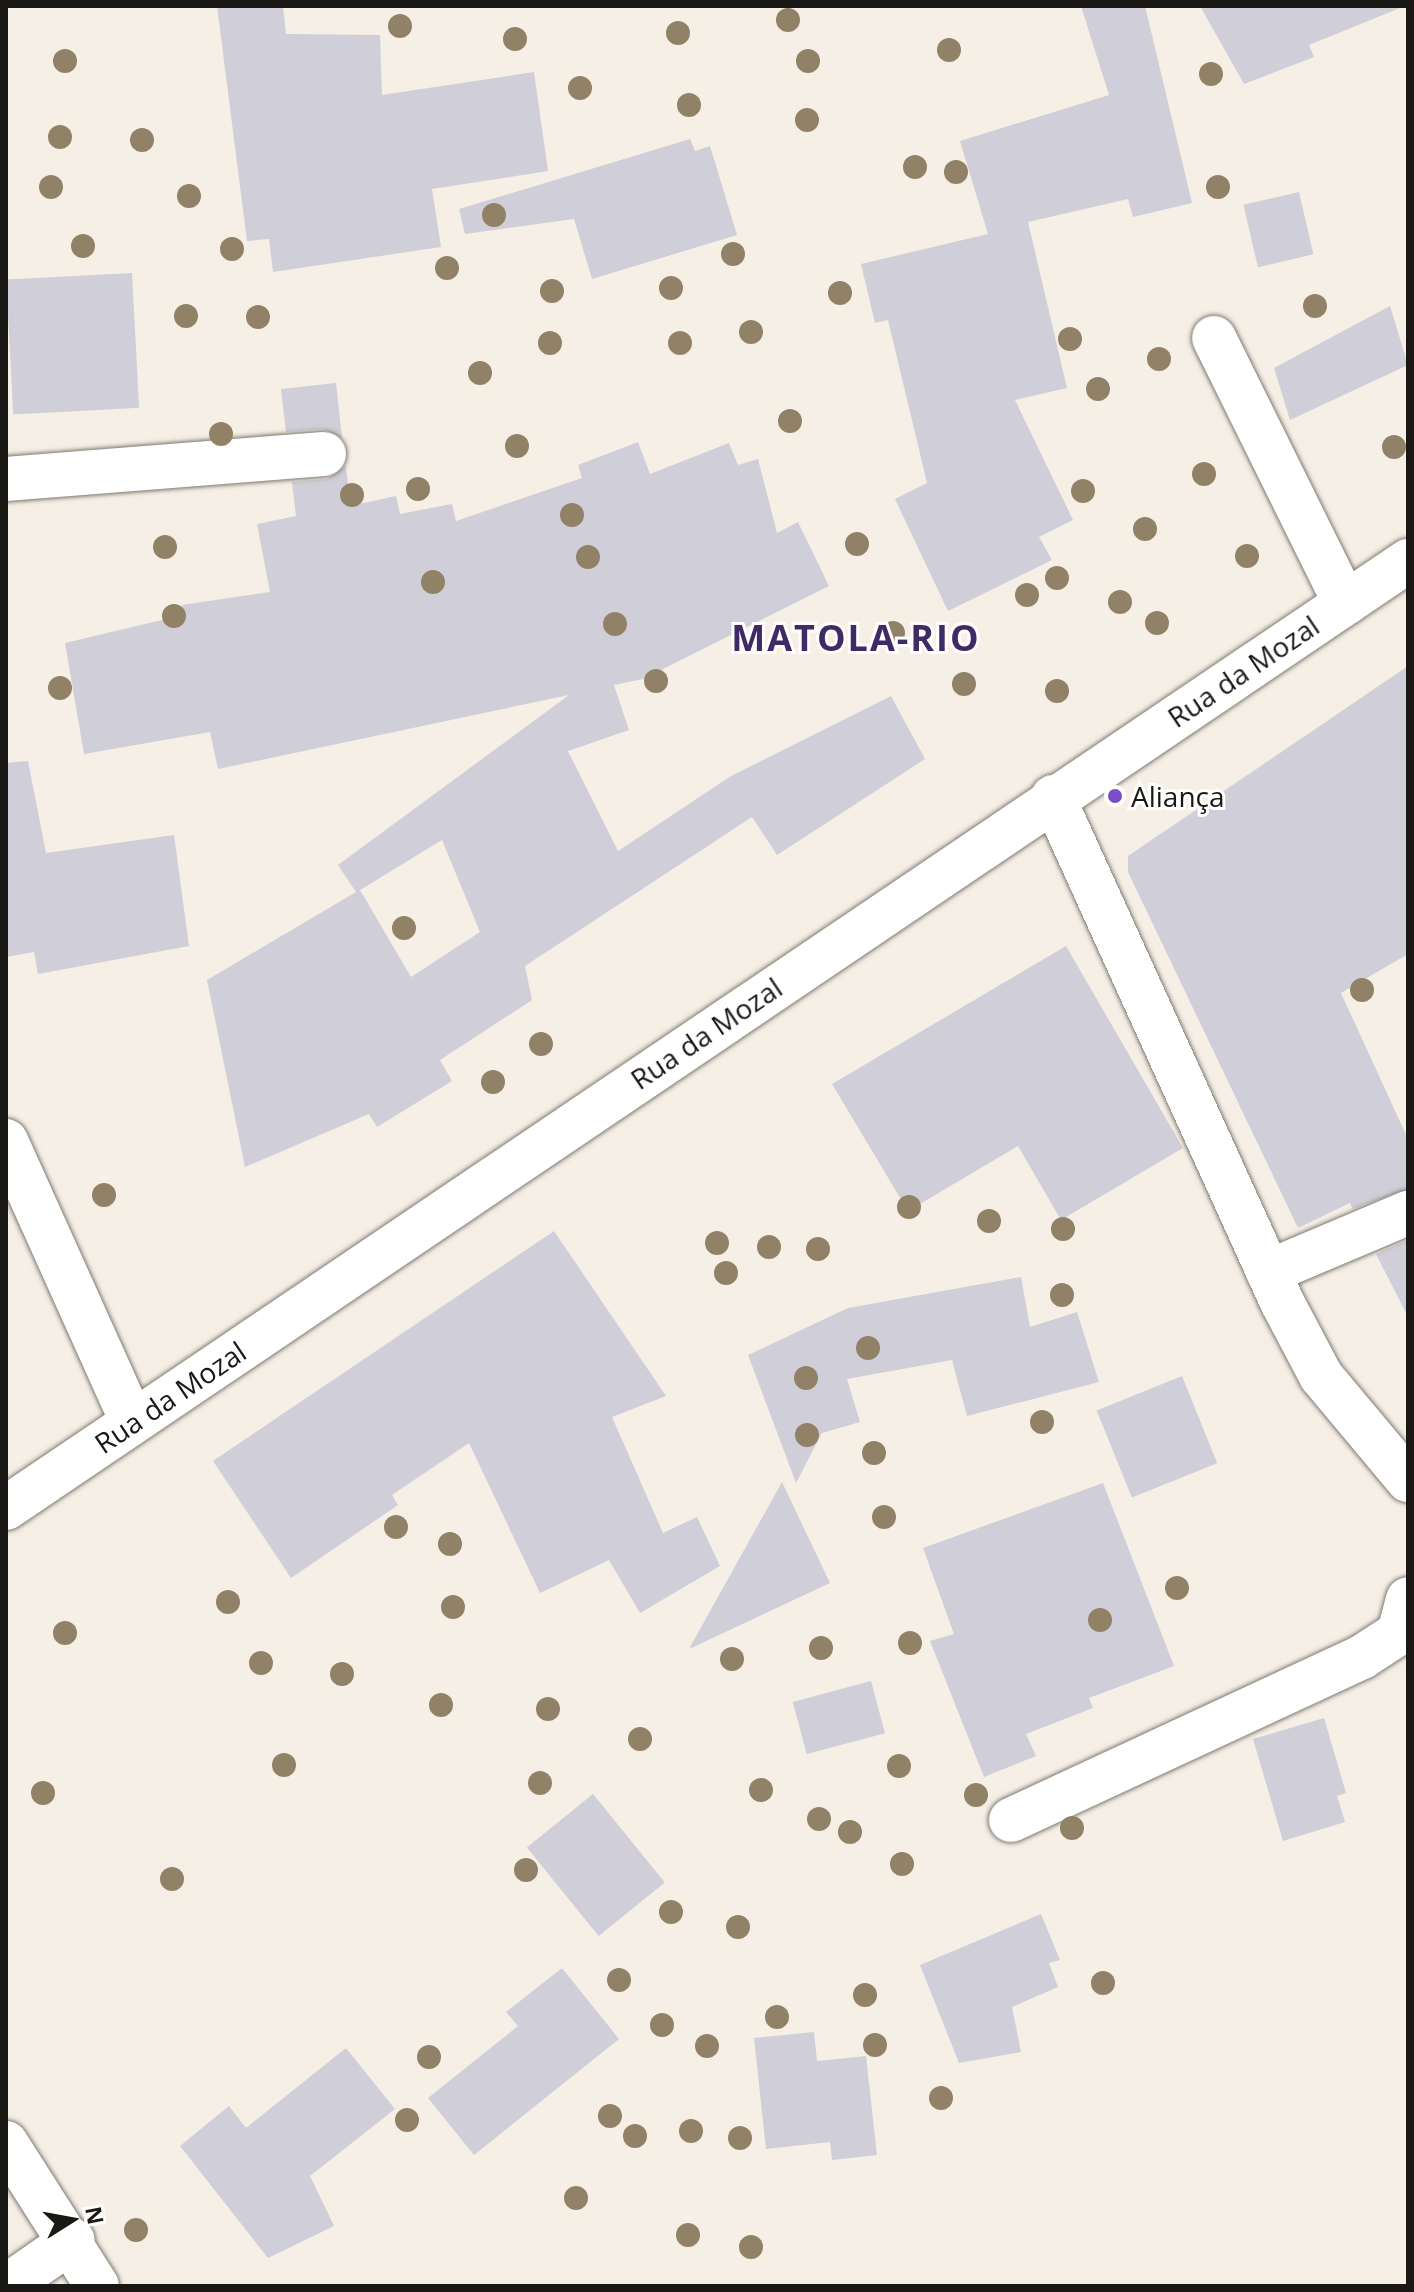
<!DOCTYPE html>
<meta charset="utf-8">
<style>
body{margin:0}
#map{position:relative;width:1414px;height:2292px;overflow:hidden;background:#f5efe5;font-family:"Open Sans",sans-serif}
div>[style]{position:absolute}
.building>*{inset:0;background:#d0ced8;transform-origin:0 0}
.roads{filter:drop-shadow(0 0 2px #807a72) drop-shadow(0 0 2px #807a72)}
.street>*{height:44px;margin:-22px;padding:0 22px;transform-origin:22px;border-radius:22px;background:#fff}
.secondary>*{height:44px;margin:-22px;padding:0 22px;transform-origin:22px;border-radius:22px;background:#fff}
.trees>*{width:24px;height:24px;margin:-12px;border-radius:50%;background:#918267}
.dots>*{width:22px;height:22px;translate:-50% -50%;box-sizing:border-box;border:4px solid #fff;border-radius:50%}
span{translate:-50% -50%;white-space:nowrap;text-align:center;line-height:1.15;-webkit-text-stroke:6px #fff;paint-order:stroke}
.street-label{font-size:28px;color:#1a1815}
.poi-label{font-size:28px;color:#1a1815}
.left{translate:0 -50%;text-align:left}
.district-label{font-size:36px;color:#3e2a64;font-weight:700;letter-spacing:2px}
.frame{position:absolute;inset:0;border:8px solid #1a1815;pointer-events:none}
.north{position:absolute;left:32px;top:2180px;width:80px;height:80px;-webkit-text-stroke:6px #fff;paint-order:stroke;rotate:79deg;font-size:22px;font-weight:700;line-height:32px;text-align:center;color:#1a1815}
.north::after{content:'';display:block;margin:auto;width:28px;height:36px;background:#1a1815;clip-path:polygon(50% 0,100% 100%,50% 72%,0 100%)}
</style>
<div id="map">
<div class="building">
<i style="clip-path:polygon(217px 6px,283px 6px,286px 34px,380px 35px,382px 95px,534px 72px,548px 171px,432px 189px,441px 247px,273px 272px,269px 239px,247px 241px)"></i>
<i style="clip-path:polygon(1081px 6px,1145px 6px,1192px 203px,1133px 217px,1128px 199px,1028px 222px,1067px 388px,1015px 400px,1073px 520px,1039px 537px,1052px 560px,948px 611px,895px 499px,927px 483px,888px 320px,875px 323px,861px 264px,988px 234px,960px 141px,1109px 95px)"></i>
<i style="clip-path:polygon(1200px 6px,1399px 6px,1400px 8px,1309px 45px,1314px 57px,1244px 84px)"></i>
<i style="clip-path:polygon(690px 139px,695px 151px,710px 146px,737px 235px,592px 279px,574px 219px,465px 234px,459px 209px)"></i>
<i style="left:1299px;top:192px;width:64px;height:57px;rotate:77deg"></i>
<i style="left:132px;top:273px;width:135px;height:126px;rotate:87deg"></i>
<i style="clip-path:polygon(1390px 306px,1408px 365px,1290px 420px,1274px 368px)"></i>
<i style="clip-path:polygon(336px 383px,342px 438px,323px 429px,286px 432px,281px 389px)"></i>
<i style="clip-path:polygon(evenodd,638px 442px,650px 474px,729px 443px,738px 465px,758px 459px,777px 533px,798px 522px,829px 586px,643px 679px,614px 685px,629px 730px,568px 751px,618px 851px,731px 776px,891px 696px,925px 759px,777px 855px,752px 817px,525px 966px,532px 1000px,440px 1060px,452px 1081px,377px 1127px,369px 1114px,245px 1167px,207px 980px,356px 892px,338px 865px,569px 695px,218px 769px,210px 732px,84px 754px,65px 643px,183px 615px,182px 605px,270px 592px,257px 524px,296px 516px,292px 482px,327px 479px,346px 466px,350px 506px,396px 496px,400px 514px,452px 504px,456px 521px,582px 478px,578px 465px,638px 442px,442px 840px,480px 932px,411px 977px,360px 890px,442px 840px)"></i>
<i style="clip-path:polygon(1408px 666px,1408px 954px,1341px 993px,1408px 1139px,1408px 1189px,1353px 1209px,1350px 1203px,1298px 1228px,1128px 872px,1128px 856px)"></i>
<i style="clip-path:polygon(28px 761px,46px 853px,174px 835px,189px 946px,38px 974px,34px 952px,6px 957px,6px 763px)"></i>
<i style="clip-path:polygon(1066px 946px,1183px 1148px,1061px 1220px,1018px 1146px,908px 1211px,832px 1084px)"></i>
<i style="clip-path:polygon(554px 1231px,666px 1396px,612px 1417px,663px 1533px,697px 1517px,720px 1566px,640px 1613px,609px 1560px,540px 1593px,469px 1443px,392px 1495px,398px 1505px,291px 1578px,213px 1461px)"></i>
<i style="clip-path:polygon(1408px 1240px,1408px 1317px,1376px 1254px)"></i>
<i style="clip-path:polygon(1021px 1277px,1030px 1327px,1077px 1312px,1099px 1382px,967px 1416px,952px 1360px,847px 1379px,860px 1422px,822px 1433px,796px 1483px,748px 1355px,848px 1308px)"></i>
<i style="left:1182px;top:1376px;width:94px;height:92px;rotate:68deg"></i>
<i style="clip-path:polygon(782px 1482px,830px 1583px,689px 1649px)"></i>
<i style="clip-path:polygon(1103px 1483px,1174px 1666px,1089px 1698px,1093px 1708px,1026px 1734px,1036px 1756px,984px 1777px,930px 1641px,954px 1634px,923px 1548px)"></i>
<i style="left:871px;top:1681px;width:54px;height:81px;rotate:75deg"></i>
<i style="clip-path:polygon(1324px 1718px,1346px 1793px,1337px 1796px,1345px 1822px,1283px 1841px,1253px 1739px)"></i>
<i style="left:593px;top:1794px;width:114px;height:85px;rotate:51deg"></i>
<i style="clip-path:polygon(1041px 1914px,1060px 1960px,1049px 1963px,1058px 1987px,1012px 2007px,1021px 2052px,959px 2063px,920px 1965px)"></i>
<i style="clip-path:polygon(562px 1968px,619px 2039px,474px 2155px,428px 2098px,518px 2026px,506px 2012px)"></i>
<i style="clip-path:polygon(814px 2032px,817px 2061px,866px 2056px,877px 2155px,832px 2160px,830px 2142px,766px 2149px,754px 2038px)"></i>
<i style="clip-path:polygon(346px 2048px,395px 2109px,310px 2176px,334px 2226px,268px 2258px,180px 2146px,229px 2106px,246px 2128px)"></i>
</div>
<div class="roads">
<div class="street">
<i style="left:1214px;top:338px;width:296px;rotate:63.7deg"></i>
<i style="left:6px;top:479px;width:319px;rotate:-4.5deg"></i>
<i style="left:1053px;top:797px;width:554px;rotate:65.61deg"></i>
<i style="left:1282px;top:1302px;width:84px;rotate:62.2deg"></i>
<i style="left:1321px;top:1376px;width:136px;rotate:50.1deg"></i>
<i style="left:6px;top:1141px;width:307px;rotate:65.8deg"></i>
<i style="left:1268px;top:1272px;width:152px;rotate:-22.9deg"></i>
<i style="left:1011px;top:1820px;width:387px;rotate:-24.9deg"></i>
<i style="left:1362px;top:1657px;width:44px;rotate:-33deg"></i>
<i style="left:1399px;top:1633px;width:35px;rotate:-75deg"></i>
<i style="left:6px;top:2143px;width:169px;rotate:57.5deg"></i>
<i style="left:7px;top:2286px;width:80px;rotate:-34.9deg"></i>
</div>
<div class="secondary">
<i style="left:6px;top:1508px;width:1692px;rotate:-34.04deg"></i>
</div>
</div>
<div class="trees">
<i style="left:788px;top:20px"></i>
<i style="left:400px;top:26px"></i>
<i style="left:678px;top:33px"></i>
<i style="left:515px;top:39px"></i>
<i style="left:949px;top:50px"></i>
<i style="left:65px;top:61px"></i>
<i style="left:808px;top:61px"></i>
<i style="left:1211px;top:74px"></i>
<i style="left:580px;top:88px"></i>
<i style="left:689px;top:105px"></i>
<i style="left:807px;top:120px"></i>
<i style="left:60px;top:137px"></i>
<i style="left:142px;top:140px"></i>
<i style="left:915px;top:167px"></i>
<i style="left:956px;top:172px"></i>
<i style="left:51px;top:187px"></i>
<i style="left:1218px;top:187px"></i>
<i style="left:189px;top:196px"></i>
<i style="left:494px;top:215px"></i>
<i style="left:83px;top:246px"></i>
<i style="left:232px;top:249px"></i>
<i style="left:733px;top:254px"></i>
<i style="left:447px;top:268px"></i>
<i style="left:671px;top:288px"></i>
<i style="left:552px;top:291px"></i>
<i style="left:840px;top:293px"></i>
<i style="left:1315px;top:306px"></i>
<i style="left:186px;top:316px"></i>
<i style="left:258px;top:317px"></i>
<i style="left:751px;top:332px"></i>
<i style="left:1070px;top:339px"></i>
<i style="left:550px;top:343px"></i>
<i style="left:680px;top:343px"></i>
<i style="left:1159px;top:359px"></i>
<i style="left:480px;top:373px"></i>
<i style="left:1098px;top:389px"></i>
<i style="left:790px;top:421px"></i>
<i style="left:221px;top:434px"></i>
<i style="left:517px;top:446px"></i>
<i style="left:1394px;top:447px"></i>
<i style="left:1204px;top:474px"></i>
<i style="left:418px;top:489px"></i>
<i style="left:1083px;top:491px"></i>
<i style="left:352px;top:495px"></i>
<i style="left:572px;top:515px"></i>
<i style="left:1145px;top:529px"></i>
<i style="left:857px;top:544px"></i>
<i style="left:165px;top:547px"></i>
<i style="left:1247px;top:556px"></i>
<i style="left:588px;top:557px"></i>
<i style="left:1057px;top:578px"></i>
<i style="left:433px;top:582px"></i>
<i style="left:1027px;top:595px"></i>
<i style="left:1120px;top:602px"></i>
<i style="left:174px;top:616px"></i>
<i style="left:1157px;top:623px"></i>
<i style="left:615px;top:624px"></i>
<i style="left:893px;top:633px"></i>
<i style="left:656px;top:681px"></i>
<i style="left:964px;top:684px"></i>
<i style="left:60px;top:688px"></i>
<i style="left:1057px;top:691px"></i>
<i style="left:404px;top:928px"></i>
<i style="left:1362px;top:990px"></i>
<i style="left:541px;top:1044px"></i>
<i style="left:493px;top:1082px"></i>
<i style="left:104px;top:1195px"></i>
<i style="left:909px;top:1207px"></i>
<i style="left:989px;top:1221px"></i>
<i style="left:1063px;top:1229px"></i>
<i style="left:717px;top:1243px"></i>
<i style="left:769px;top:1247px"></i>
<i style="left:818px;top:1249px"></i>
<i style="left:726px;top:1273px"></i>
<i style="left:1062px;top:1295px"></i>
<i style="left:868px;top:1348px"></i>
<i style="left:806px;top:1378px"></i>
<i style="left:1042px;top:1422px"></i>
<i style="left:807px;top:1435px"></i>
<i style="left:874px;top:1453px"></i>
<i style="left:884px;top:1517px"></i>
<i style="left:396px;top:1527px"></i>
<i style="left:450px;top:1544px"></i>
<i style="left:1177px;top:1588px"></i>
<i style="left:228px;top:1602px"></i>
<i style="left:453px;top:1607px"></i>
<i style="left:1100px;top:1620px"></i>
<i style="left:65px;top:1633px"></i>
<i style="left:910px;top:1643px"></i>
<i style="left:821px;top:1648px"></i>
<i style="left:732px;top:1659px"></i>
<i style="left:261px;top:1663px"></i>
<i style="left:342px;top:1674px"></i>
<i style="left:441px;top:1705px"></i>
<i style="left:548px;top:1709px"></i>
<i style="left:640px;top:1739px"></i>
<i style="left:284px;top:1765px"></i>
<i style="left:899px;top:1766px"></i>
<i style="left:540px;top:1783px"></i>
<i style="left:761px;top:1790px"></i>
<i style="left:43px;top:1793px"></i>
<i style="left:976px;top:1795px"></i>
<i style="left:819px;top:1819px"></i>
<i style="left:1072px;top:1828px"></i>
<i style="left:850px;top:1832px"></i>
<i style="left:902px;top:1864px"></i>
<i style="left:526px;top:1870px"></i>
<i style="left:172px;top:1879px"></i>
<i style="left:671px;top:1912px"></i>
<i style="left:738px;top:1927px"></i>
<i style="left:619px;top:1980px"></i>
<i style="left:1103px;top:1983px"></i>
<i style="left:865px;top:1995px"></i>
<i style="left:777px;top:2017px"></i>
<i style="left:662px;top:2025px"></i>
<i style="left:875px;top:2045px"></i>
<i style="left:707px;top:2046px"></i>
<i style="left:429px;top:2057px"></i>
<i style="left:941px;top:2098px"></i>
<i style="left:610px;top:2116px"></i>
<i style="left:407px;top:2120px"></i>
<i style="left:691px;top:2131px"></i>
<i style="left:635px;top:2136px"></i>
<i style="left:740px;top:2138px"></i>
<i style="left:576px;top:2198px"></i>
<i style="left:136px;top:2230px"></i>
<i style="left:688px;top:2235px"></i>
<i style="left:751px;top:2247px"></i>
</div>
<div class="dots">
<i style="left:1115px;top:796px;background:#7b4ec7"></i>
</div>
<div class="street-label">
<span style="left:1243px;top:671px;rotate:-34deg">Rua da Mozal</span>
<span style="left:706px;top:1033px;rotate:-34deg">Rua da Mozal</span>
<span style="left:170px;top:1397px;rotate:-34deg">Rua da Mozal</span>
</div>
<div class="poi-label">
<span class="left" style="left:1131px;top:796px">Aliança</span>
</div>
<div class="district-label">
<span style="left:856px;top:638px">MATOLA-RIO</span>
</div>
<div class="frame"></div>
<div class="north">N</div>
</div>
